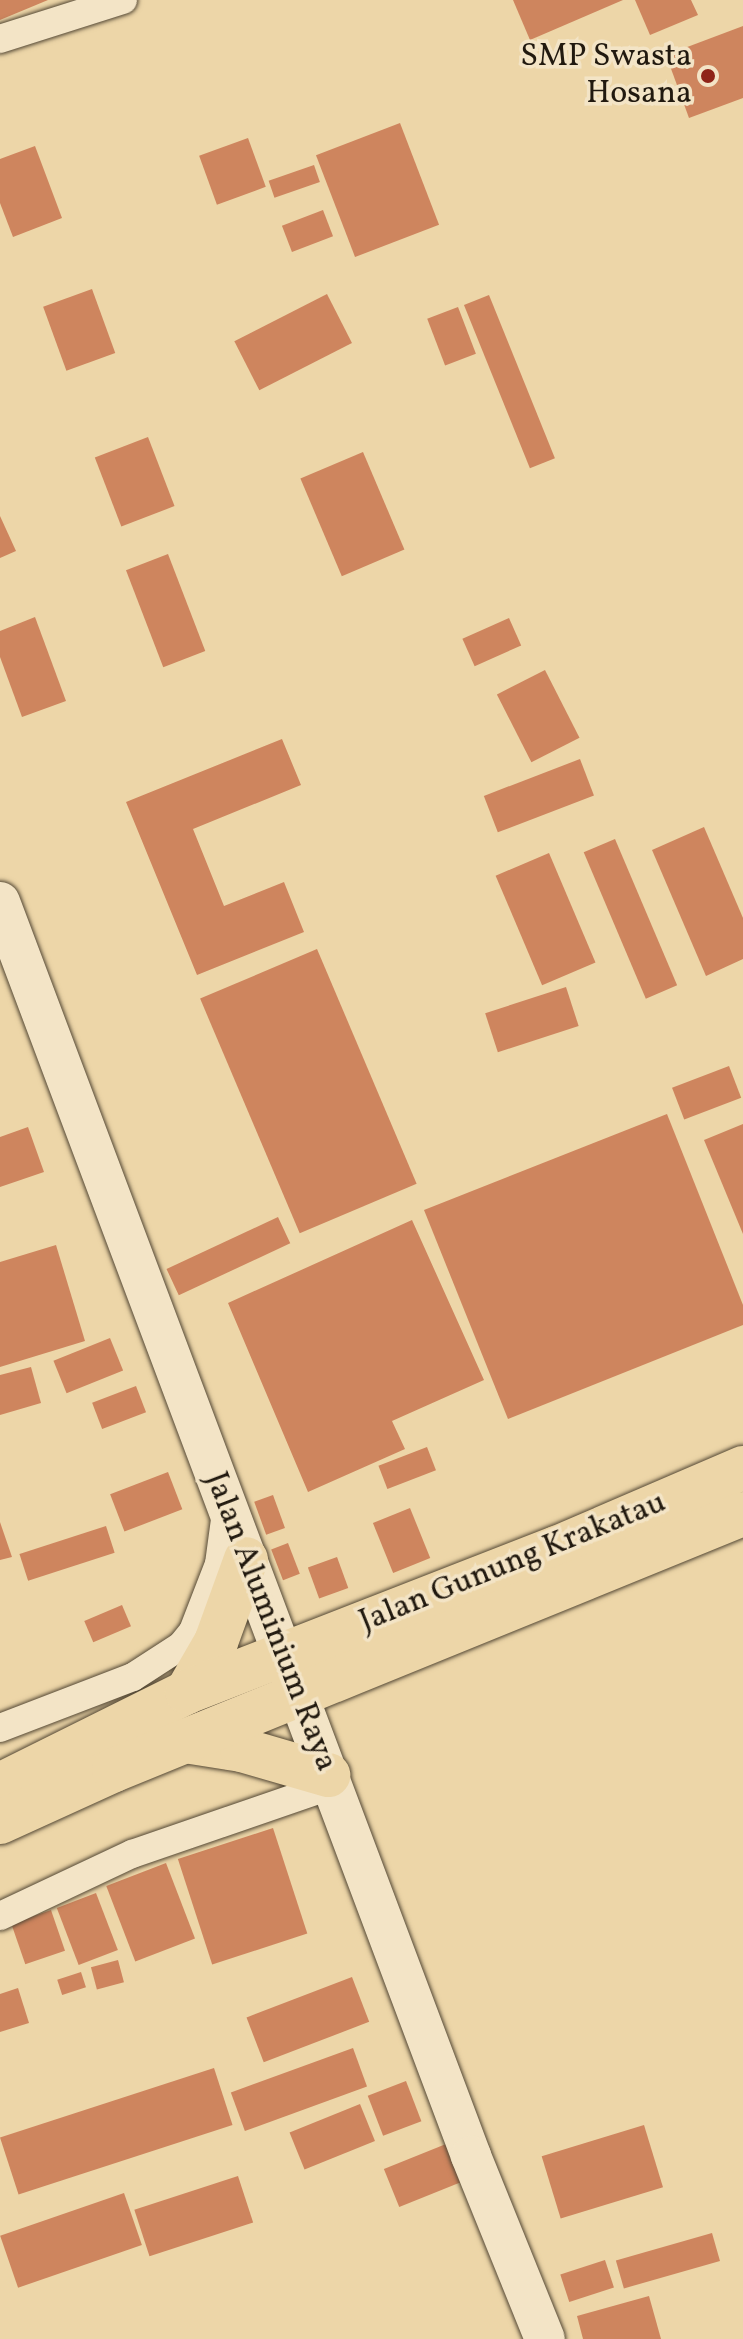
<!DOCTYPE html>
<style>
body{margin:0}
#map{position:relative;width:743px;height:2339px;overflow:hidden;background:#edd6a8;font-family:Vollkorn,serif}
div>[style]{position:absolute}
.building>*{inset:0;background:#ce855e;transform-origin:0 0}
.roads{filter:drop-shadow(0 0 2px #544835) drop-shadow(0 0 2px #544835)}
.street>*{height:28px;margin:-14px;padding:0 14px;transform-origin:14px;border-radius:14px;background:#f3e4c6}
.secondary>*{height:40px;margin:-20px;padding:0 20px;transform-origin:20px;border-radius:20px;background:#f3e4c6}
.highway>*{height:44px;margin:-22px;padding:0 22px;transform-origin:22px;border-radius:22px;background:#edd6a8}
.dots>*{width:22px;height:22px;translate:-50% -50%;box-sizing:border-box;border:4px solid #f3e4c6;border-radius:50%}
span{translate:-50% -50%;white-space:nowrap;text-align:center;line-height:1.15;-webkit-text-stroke:7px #f3e4c6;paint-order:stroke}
.poi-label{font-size:32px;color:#21190f}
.right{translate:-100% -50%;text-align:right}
.street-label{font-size:32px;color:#21190f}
</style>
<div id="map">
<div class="building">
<i style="clip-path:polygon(0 0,48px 0,0 20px)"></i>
<i style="clip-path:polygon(513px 0,623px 0,530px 40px)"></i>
<i style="clip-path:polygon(635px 0,691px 0,698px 15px,650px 35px)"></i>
<i style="clip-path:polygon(743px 26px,743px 98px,689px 118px,666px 55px)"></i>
<i style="left:400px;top:123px;width:109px;height:90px;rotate:69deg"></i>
<i style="left:248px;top:138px;width:52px;height:52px;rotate:70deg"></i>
<i style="clip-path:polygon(35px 146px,62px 218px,13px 237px,0 203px,0 159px)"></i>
<i style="left:314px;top:165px;width:18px;height:48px;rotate:71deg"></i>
<i style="left:323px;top:210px;width:28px;height:44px;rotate:69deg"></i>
<i style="left:92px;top:289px;width:68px;height:52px;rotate:70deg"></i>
<i style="left:327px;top:294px;width:55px;height:104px;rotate:63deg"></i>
<i style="left:489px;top:295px;width:176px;height:27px;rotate:68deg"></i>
<i style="left:458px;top:307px;width:50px;height:33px;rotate:69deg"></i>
<i style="left:148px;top:437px;width:74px;height:57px;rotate:69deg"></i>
<i style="left:363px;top:452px;width:106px;height:68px;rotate:67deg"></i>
<i style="clip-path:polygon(0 516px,16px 551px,0 558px)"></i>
<i style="left:168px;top:554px;width:104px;height:45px;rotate:69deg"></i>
<i style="clip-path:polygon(35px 617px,66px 701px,22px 717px,0 657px,0 631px)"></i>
<i style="left:509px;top:618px;width:30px;height:51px;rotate:66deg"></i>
<i style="left:545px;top:670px;width:76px;height:54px;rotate:63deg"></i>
<i style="clip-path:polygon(282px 739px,301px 785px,193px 829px,224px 906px,284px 882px,304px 932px,197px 975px,126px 802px)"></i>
<i style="left:580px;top:759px;width:39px;height:103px;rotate:69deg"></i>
<i style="clip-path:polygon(704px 827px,743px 918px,743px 959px,706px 976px,652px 850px)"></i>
<i style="left:615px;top:839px;width:159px;height:34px;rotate:67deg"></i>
<i style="left:549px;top:853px;width:119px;height:58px;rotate:67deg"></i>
<i style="left:317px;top:949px;width:255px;height:127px;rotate:67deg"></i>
<i style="left:566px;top:987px;width:41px;height:85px;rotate:72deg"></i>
<i style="left:729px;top:1066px;width:34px;height:61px;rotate:69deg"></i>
<i style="clip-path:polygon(667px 1114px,743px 1305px,743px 1325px,508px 1419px,424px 1210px)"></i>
<i style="clip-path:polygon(743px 1124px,743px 1234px,704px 1140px)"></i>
<i style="clip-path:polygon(28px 1127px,44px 1172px,0 1187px,0 1137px)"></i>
<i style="left:278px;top:1217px;width:29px;height:123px;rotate:65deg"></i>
<i style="clip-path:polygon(412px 1220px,484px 1380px,392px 1421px,405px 1449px,308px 1492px,228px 1303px)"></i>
<i style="clip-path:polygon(56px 1245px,85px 1341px,0 1367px,0 1262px)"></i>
<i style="left:110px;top:1338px;width:35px;height:61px;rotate:68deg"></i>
<i style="clip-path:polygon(31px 1367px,41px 1403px,0 1415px,0 1375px)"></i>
<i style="left:136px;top:1386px;width:28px;height:47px;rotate:69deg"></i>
<i style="left:427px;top:1447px;width:25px;height:52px;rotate:69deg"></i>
<i style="left:168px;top:1472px;width:40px;height:62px;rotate:69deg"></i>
<i style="left:273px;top:1495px;width:35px;height:20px;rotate:70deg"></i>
<i style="left:410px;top:1508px;width:54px;height:40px;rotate:68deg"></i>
<i style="clip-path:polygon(0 1522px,12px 1557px,0 1560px)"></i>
<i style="left:106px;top:1526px;width:28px;height:91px;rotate:72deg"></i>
<i style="left:288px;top:1543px;width:33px;height:18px;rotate:69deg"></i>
<i style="left:337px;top:1557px;width:33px;height:31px;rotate:70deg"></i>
<i style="left:122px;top:1605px;width:23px;height:41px;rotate:67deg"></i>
<i style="left:273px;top:1828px;width:111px;height:100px;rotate:72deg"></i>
<i style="left:166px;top:1863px;width:81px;height:64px;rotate:69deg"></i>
<i style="left:96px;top:1893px;width:61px;height:42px;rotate:69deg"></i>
<i style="left:51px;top:1910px;width:43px;height:42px;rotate:71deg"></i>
<i style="left:118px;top:1960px;width:23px;height:28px;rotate:75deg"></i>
<i style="left:81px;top:1972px;width:16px;height:25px;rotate:72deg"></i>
<i style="left:352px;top:1977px;width:48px;height:113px;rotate:69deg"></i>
<i style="clip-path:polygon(18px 1988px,29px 2023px,0 2032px,0 1994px)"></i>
<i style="left:353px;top:2048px;width:41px;height:130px;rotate:70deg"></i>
<i style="left:214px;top:2068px;width:60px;height:225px;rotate:72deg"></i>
<i style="left:406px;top:2081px;width:43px;height:41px;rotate:69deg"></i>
<i style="left:360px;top:2104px;width:40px;height:76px;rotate:68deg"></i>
<i style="left:644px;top:2125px;width:65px;height:107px;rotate:73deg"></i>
<i style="left:446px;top:2144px;width:41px;height:67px;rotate:68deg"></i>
<i style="left:238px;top:2176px;width:49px;height:109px;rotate:72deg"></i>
<i style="left:124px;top:2193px;width:55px;height:131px;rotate:71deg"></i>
<i style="left:712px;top:2233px;width:29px;height:100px;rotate:74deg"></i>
<i style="left:605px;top:2260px;width:29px;height:47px;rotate:72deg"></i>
<i style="clip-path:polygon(649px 2296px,661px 2339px,583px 2339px,577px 2316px)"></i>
</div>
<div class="roads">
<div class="street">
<i style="left:0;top:39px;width:129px;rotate:-17.6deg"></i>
<i style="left:0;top:1728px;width:142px;rotate:-21deg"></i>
<i style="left:133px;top:1677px;width:57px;rotate:-32.9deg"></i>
<i style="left:181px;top:1646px;width:19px;rotate:-51deg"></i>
<i style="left:193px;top:1631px;width:72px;rotate:-68.8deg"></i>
<i style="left:219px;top:1564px;width:52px;rotate:-82.3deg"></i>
<i style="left:0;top:1916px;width:146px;rotate:-25.2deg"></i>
<i style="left:132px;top:1854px;width:212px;rotate:-19deg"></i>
</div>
<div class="secondary">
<i style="left:0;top:902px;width:1340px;rotate:69.41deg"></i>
<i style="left:471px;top:2156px;width:197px;rotate:68deg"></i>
</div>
<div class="highway">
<i style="left:187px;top:1692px;width:58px;rotate:-59.9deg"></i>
<i style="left:216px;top:1642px;width:88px;rotate:-70.1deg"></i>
<i style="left:185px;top:1741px;width:58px;rotate:9deg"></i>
<i style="left:242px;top:1750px;width:90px;rotate:16.2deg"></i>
<i style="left:0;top:1785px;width:209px;rotate:-26.4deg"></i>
<i style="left:187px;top:1692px;width:397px;rotate:-21.3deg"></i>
<i style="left:557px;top:1548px;width:202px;rotate:-23.3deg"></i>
<i style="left:0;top:1822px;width:125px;rotate:-24.5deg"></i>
<i style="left:114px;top:1770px;width:679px;rotate:-22.15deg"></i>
</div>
</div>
<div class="dots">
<i style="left:708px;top:76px;background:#8f2418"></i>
</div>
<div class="poi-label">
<span class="right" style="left:692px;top:76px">SMP Swasta<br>Hosana</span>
</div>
<div class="street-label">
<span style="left:513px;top:1563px;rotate:-22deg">Jalan Gunung Krakatau</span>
<span style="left:270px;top:1622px;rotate:69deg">Jalan Aluminium Raya</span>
</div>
</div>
